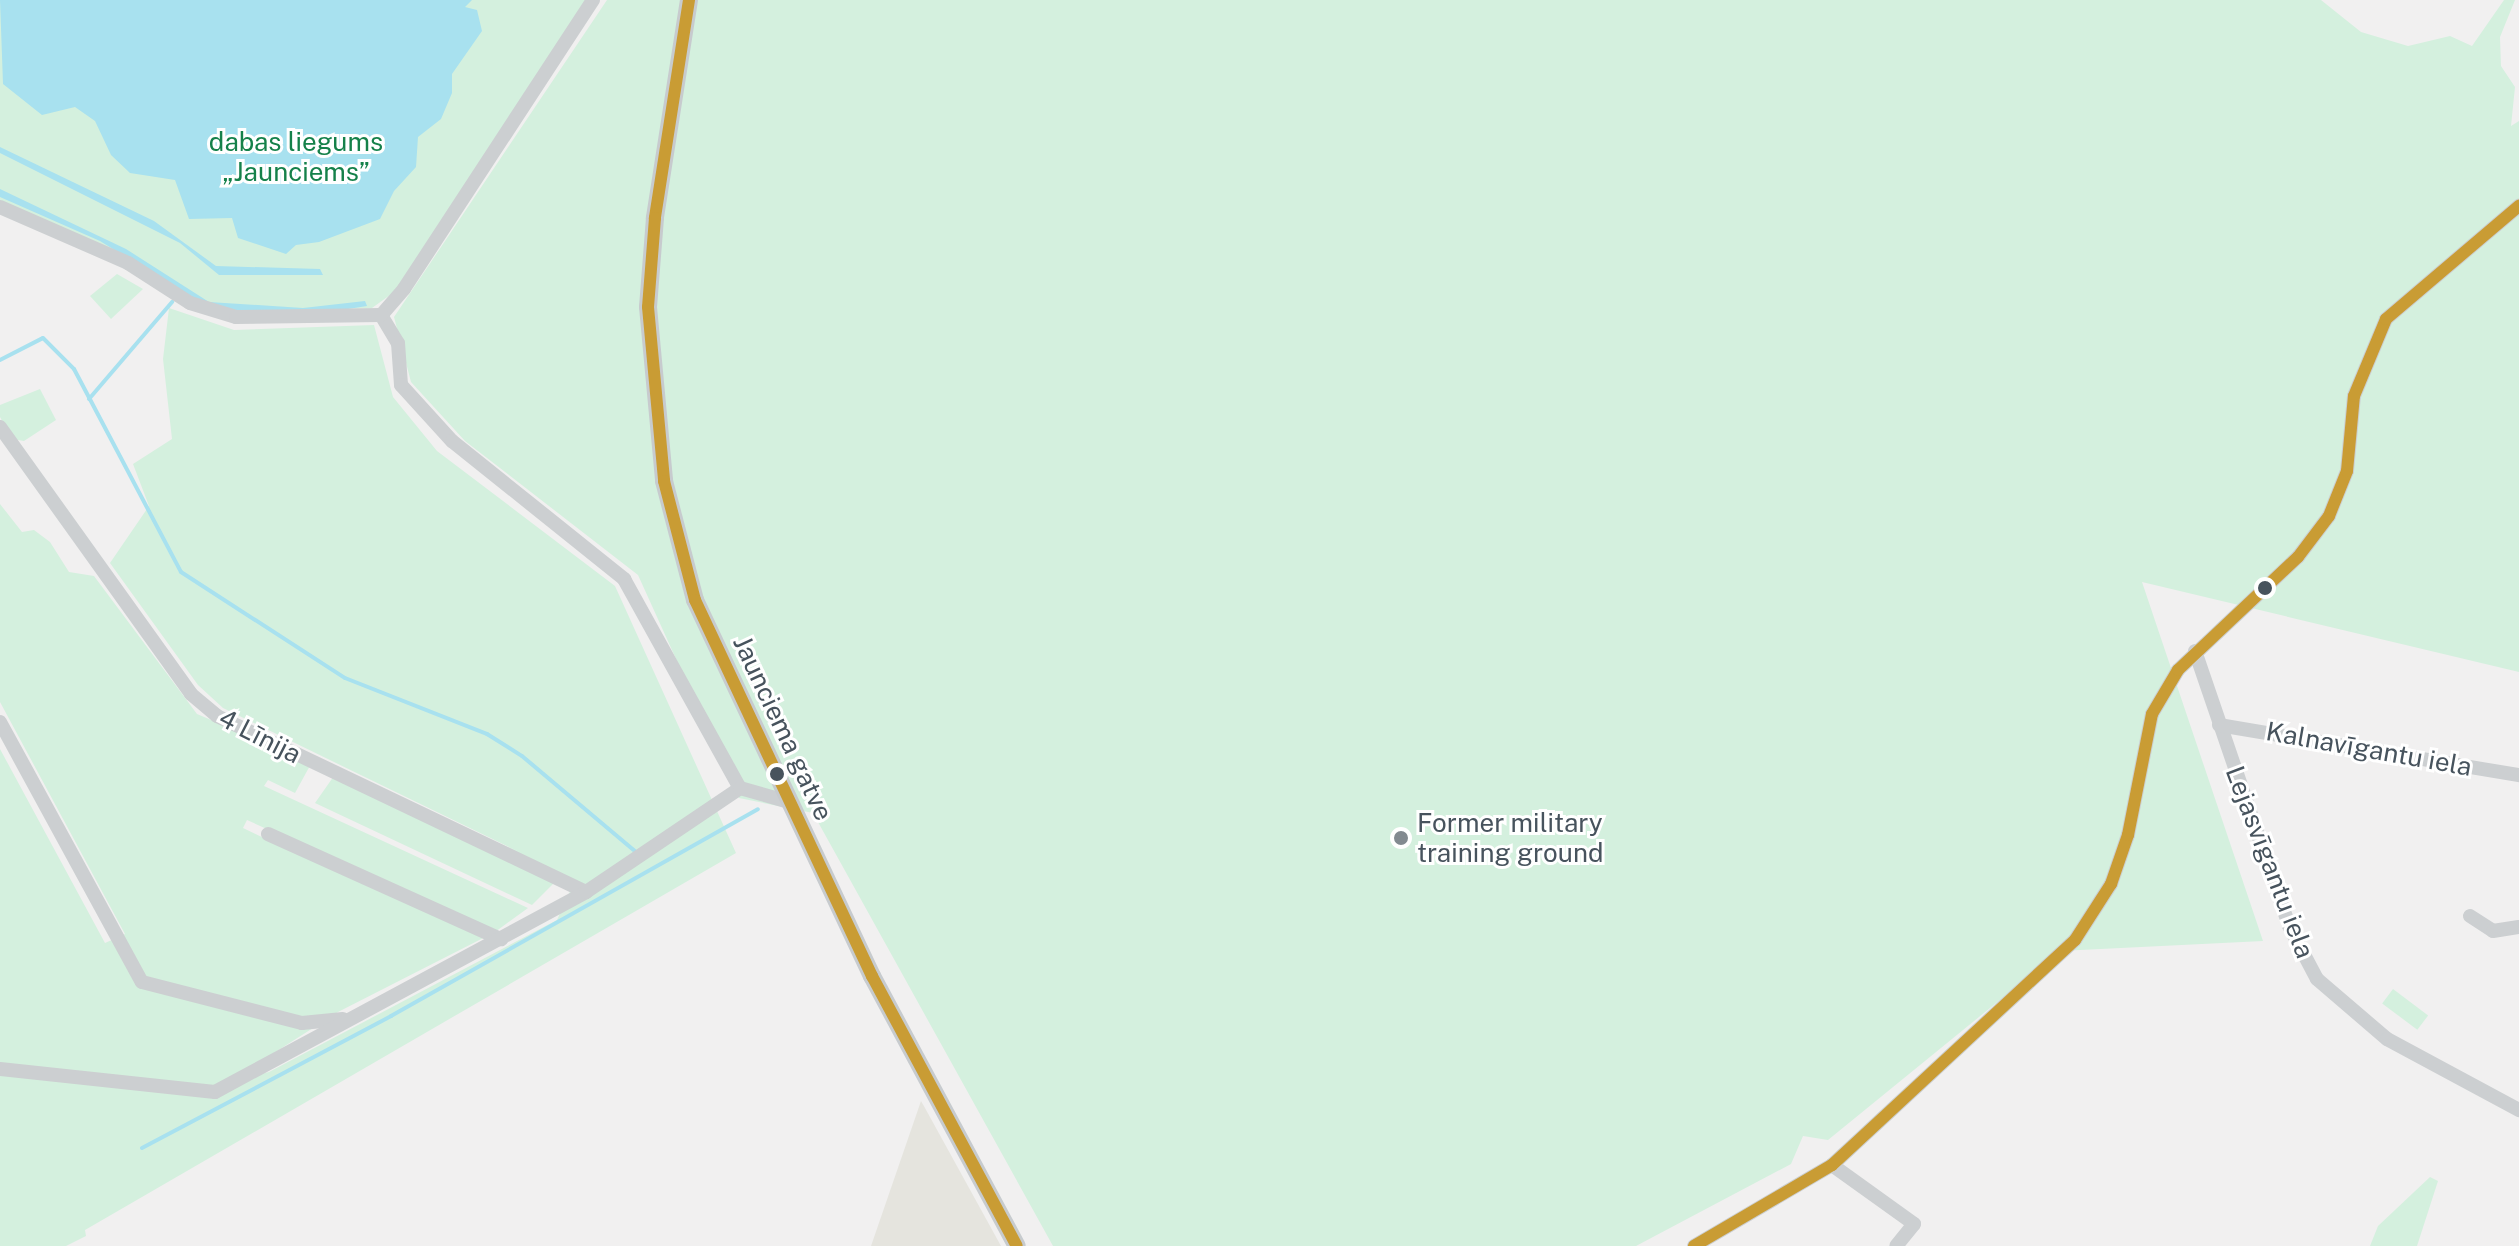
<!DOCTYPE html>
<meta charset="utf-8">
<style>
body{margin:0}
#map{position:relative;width:2519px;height:1246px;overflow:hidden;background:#f1f0f0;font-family:"Public Sans",sans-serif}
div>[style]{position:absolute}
.commercial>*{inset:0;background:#e5e4de}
.green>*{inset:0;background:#d4f0de;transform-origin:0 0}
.water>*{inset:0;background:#a8e1ef}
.stream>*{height:4px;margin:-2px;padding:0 2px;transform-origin:2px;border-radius:2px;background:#a8e1ef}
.minor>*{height:14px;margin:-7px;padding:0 7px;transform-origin:7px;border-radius:7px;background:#cccfd1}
.major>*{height:18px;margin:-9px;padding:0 9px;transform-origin:9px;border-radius:9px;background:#c7cbce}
.bus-1>*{height:12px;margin:-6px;padding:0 6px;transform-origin:6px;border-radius:6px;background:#c99c34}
.dots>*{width:22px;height:22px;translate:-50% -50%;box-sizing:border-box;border:4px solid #fff;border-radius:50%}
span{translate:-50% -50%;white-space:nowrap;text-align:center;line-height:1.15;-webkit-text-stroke:6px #fff;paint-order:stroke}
.park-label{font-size:26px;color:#15814a}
.street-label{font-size:26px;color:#47535d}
.poi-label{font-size:26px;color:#47535d}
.left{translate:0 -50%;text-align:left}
</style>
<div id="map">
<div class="commercial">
<i style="clip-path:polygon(921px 1101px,925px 1108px,1001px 1246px,871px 1246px)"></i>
</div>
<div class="green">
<i style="clip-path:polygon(0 0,592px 0,397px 290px,372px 308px,226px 313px,0 205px)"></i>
<i style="clip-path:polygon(607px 0,2321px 0,2361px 32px,2408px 46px,2450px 36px,2472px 46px,2504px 0,2515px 0,2500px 37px,2501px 66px,2515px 87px,2511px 126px,2519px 121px,2519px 672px,2142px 582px,2263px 941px,2060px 951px,1828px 1140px,1803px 1136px,1791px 1164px,1636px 1246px,1053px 1246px,813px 813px,739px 798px,638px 575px,465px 441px,411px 382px,394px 317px)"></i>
<i style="clip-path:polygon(117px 274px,143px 289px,111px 319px,90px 296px)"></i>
<i style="clip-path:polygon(evenodd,169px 308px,234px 330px,374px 325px,393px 397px,437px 451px,615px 586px,736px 853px,85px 1230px,86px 1236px,66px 1246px,0 1246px,0 749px,105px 943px,125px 934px,0 702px,0 504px,22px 532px,34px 530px,50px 542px,69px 572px,94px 576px,197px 714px,312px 762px,295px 793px,268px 780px,264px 786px,528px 908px,495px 932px,338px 1012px,230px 1081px,269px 1072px,557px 920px,571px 889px,556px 881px,532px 905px,315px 803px,336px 773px,519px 852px,223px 708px,198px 685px,110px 563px,149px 506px,133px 464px,172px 439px,163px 359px,169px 308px,247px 820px,364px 873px,276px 844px,243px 828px,247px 820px)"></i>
<i style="clip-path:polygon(40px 389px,56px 420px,24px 441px,12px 439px,0 417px,0 405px)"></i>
<i style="left:2393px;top:989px;width:44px;height:18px;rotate:37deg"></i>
<i style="clip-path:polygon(2430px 1177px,2438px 1181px,2417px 1246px,2370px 1246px,2378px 1226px)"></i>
</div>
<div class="water">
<i style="clip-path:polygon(0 0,472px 0,465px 7px,477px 10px,482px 31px,452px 74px,452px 93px,441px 119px,418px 137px,416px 167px,394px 191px,380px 219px,319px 242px,296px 245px,286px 254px,238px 238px,232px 218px,189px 219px,175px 180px,130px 173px,111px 155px,95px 121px,75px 107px,42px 115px,3px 84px)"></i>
<i style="clip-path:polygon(0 147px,154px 221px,216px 266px,320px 269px,323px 275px,219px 275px,180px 243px,0 153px)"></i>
<i style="clip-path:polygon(0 189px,126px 249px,209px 302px,303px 308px,365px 301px,367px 306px,348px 309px,234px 311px,194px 299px,100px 241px,0 197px)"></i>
</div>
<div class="stream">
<i style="left:0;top:360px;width:48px;rotate:-27.1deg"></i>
<i style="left:43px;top:338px;width:44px;rotate:45deg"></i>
<i style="left:74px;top:369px;width:229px;rotate:62.2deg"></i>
<i style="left:181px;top:572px;width:195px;rotate:32.9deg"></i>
<i style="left:345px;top:678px;width:153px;rotate:21.5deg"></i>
<i style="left:487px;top:734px;width:41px;rotate:32.2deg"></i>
<i style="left:522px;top:756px;width:149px;rotate:40.1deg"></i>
<i style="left:89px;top:399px;width:128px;rotate:-49.4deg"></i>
<i style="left:142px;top:1148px;width:282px;rotate:-27.9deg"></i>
<i style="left:391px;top:1016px;width:421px;rotate:-29.4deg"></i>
</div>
<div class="minor">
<i style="left:593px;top:0;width:345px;rotate:123.2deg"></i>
<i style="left:404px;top:289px;width:35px;rotate:131deg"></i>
<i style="left:381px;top:315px;width:33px;rotate:59deg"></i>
<i style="left:398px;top:343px;width:42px;rotate:85.9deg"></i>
<i style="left:401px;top:385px;width:76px;rotate:47.7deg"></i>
<i style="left:452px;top:441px;width:221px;rotate:38.7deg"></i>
<i style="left:624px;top:579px;width:239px;rotate:61deg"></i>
<i style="left:0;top:207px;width:140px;rotate:23.6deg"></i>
<i style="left:128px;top:263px;width:74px;rotate:32.8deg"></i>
<i style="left:190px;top:303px;width:48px;rotate:16.9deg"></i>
<i style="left:236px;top:317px;width:145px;rotate:-0.8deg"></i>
<i style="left:0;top:427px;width:328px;rotate:54.4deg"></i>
<i style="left:191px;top:694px;width:34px;rotate:40deg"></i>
<i style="left:217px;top:716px;width:409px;rotate:25.5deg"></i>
<i style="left:2195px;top:651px;width:291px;rotate:71.1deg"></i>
<i style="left:2289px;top:926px;width:60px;rotate:62.2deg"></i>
<i style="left:2317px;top:979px;width:92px;rotate:40.6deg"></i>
<i style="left:2387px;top:1039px;width:150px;rotate:28.3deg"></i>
<i style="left:0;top:722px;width:296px;rotate:61.4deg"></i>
<i style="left:142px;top:982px;width:165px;rotate:14.4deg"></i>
<i style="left:302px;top:1023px;width:41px;rotate:-5.6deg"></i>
<i style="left:2219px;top:725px;width:304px;rotate:9.5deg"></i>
<i style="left:268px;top:834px;width:256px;rotate:24.3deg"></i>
<i style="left:2470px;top:916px;width:27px;rotate:33deg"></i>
<i style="left:2493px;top:931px;width:26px;rotate:-9deg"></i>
<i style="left:0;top:1069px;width:216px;rotate:6.1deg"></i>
<i style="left:215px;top:1092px;width:421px;rotate:-28.3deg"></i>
<i style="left:586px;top:892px;width:186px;rotate:-34deg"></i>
<i style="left:740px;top:788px;width:51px;rotate:15.9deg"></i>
<i style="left:1832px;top:1165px;width:101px;rotate:35.7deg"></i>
<i style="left:1914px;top:1224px;width:28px;rotate:129deg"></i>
<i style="left:1694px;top:1246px;width:160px;rotate:-30.4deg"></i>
<i style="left:1832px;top:1165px;width:331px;rotate:-42.8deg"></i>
<i style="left:2075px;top:940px;width:67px;rotate:-57.3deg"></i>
<i style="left:2111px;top:884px;width:52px;rotate:-70.9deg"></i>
<i style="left:2128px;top:835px;width:123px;rotate:-78.8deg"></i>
<i style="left:2152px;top:714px;width:51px;rotate:-59.4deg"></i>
<i style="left:2178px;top:670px;width:165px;rotate:-43.3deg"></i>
<i style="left:2298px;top:557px;width:51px;rotate:-52.9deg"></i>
<i style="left:2329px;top:516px;width:48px;rotate:-68.2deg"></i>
<i style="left:2347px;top:471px;width:75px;rotate:-84.7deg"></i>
<i style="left:2354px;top:396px;width:83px;rotate:-67.4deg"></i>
<i style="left:2386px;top:319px;width:175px;rotate:-40.4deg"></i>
</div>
<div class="major">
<i style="left:689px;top:0;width:221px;rotate:98.9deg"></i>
<i style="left:655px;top:218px;width:89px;rotate:94.5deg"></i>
<i style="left:648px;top:307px;width:175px;rotate:84.7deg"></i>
<i style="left:664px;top:481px;width:123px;rotate:75.4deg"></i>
<i style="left:695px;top:600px;width:416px;rotate:64.8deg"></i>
<i style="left:872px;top:976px;width:306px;rotate:61.8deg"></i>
</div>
<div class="bus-1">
<i style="left:689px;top:0;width:221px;rotate:98.9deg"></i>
<i style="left:655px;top:218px;width:89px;rotate:94.5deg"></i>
<i style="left:648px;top:307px;width:175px;rotate:84.7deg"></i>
<i style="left:664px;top:481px;width:123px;rotate:75.4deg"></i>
<i style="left:695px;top:600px;width:416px;rotate:64.8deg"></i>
<i style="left:872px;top:976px;width:306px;rotate:61.8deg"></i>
<i style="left:1694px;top:1246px;width:160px;rotate:-30.4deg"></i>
<i style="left:1832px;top:1165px;width:331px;rotate:-42.8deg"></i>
<i style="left:2075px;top:940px;width:67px;rotate:-57.3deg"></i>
<i style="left:2111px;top:884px;width:52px;rotate:-70.9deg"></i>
<i style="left:2128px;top:835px;width:123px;rotate:-78.8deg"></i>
<i style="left:2152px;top:714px;width:51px;rotate:-59.4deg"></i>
<i style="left:2178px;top:670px;width:165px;rotate:-43.3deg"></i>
<i style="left:2298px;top:557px;width:51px;rotate:-52.9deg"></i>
<i style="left:2329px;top:516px;width:48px;rotate:-68.2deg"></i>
<i style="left:2347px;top:471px;width:75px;rotate:-84.7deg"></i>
<i style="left:2354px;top:396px;width:83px;rotate:-67.4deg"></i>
<i style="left:2386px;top:319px;width:175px;rotate:-40.4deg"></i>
</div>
<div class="dots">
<i style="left:2265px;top:588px;background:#47535d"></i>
<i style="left:777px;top:774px;background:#47535d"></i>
<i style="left:1401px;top:838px;background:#828a90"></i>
</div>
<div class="park-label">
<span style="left:296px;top:157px">dabas liegums<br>„Jaunciems”</span>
</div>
<div class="street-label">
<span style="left:783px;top:728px;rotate:65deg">Jaunciema gatve</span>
<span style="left:260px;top:736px;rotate:27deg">4 Līnija</span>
<span style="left:2369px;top:749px;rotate:10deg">Kalnavīgantu iela</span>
<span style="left:2270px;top:862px;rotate:69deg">Lejasvīgantu iela</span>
</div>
<div class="poi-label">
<span class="left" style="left:1417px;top:838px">Former military<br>training ground</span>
</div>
</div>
